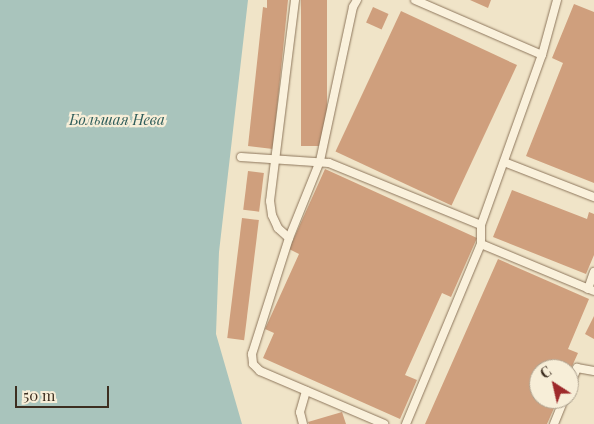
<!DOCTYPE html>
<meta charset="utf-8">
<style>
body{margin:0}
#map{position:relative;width:594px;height:424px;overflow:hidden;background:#f0e4c8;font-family:"Playfair Display",serif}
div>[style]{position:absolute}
.water>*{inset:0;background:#a9c4bc}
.building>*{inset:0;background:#cf9f7d;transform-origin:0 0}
.roads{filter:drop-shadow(0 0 1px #8d765c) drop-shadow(0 0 1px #8d765c)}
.lane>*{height:8px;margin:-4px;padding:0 4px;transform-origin:4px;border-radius:4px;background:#faf1dc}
span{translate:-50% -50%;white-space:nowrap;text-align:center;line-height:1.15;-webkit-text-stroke:4.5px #f7eed8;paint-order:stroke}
.water-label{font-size:15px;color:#2f5d5a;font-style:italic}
.north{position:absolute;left:529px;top:359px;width:50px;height:50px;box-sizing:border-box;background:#f7eed8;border:1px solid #ada18e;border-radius:50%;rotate:325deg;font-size:14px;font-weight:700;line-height:20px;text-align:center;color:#3d2e20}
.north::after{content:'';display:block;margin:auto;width:18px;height:22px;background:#9e2a2b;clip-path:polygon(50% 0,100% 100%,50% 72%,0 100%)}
.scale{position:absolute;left:15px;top:386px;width:94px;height:22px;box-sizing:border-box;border:2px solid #3d2e20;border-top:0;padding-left:6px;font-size:15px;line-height:18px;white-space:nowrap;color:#3d2e20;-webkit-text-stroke:4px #f7eed8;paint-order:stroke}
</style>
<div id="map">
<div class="water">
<i style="clip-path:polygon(0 0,248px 0,219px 252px,216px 334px,242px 424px,0 424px)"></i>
</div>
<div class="building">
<i style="clip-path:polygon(267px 0,288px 0,273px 149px,248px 146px,263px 7px,267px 8px)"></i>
<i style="left:301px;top:0;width:26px;height:146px"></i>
<i style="clip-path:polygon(470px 0,491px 0,488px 8px)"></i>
<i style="clip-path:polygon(574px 4px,594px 12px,594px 183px,526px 156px,563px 63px,552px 58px)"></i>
<i style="left:373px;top:7px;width:17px;height:17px;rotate:24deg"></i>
<i style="left:401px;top:11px;width:128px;height:155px;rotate:25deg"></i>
<i style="clip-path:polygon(325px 169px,477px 238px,451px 297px,442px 293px,405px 375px,417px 380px,400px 419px,263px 358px,274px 333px,265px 329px,299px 254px,289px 249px)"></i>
<i style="left:248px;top:171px;width:16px;height:39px;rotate:7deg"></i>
<i style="clip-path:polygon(512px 190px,587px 219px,589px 212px,594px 214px,594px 255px,586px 274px,493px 237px)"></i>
<i style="left:242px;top:218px;width:17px;height:121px;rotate:7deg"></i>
<i style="clip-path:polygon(498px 259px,589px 299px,568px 349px,578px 353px,569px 373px,569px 369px,539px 369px,539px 399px,558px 399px,547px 424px,425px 424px)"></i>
<i style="clip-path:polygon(594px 316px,594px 339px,585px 334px)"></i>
<i style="clip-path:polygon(342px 412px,346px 424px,309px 424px,308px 422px)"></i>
</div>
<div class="roads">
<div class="lane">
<i style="left:357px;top:0;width:8px;rotate:120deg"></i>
<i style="left:353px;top:7px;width:157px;rotate:102.1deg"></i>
<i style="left:320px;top:161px;width:83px;rotate:111.9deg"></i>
<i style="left:289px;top:238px;width:122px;rotate:107.7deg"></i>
<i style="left:252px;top:354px;width:10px;rotate:84deg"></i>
<i style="left:253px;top:364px;width:10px;rotate:45deg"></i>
<i style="left:260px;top:371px;width:135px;rotate:23.1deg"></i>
<i style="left:415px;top:0;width:138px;rotate:23.4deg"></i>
<i style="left:241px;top:157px;width:88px;rotate:3.9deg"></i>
<i style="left:329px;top:163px;width:164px;rotate:22.2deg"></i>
<i style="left:504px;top:162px;width:97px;rotate:21.3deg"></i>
<i style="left:289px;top:238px;width:15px;rotate:-138deg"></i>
<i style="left:278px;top:228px;width:14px;rotate:-115deg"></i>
<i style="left:272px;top:215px;width:14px;rotate:-98deg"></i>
<i style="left:270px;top:201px;width:203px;rotate:-82.9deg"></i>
<i style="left:481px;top:244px;width:122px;rotate:22.6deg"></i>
<i style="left:588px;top:289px;width:18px;rotate:-71deg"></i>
<i style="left:569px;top:388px;width:22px;rotate:-68deg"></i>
<i style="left:577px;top:368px;width:17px;rotate:10deg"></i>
<i style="left:303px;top:424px;width:12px;rotate:-104deg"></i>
<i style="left:300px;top:412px;width:22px;rotate:-74deg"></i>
<i style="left:406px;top:424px;width:195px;rotate:-67.4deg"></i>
<i style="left:481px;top:244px;width:19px;rotate:-90deg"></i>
<i style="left:481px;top:225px;width:181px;rotate:-70.3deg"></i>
<i style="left:542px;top:55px;width:57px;rotate:-74.7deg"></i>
<i style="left:554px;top:424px;width:27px;rotate:-68deg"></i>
</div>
</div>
<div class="water-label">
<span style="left:117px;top:120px">Большая Нева</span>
</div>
<div class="north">С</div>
<div class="scale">50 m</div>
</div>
